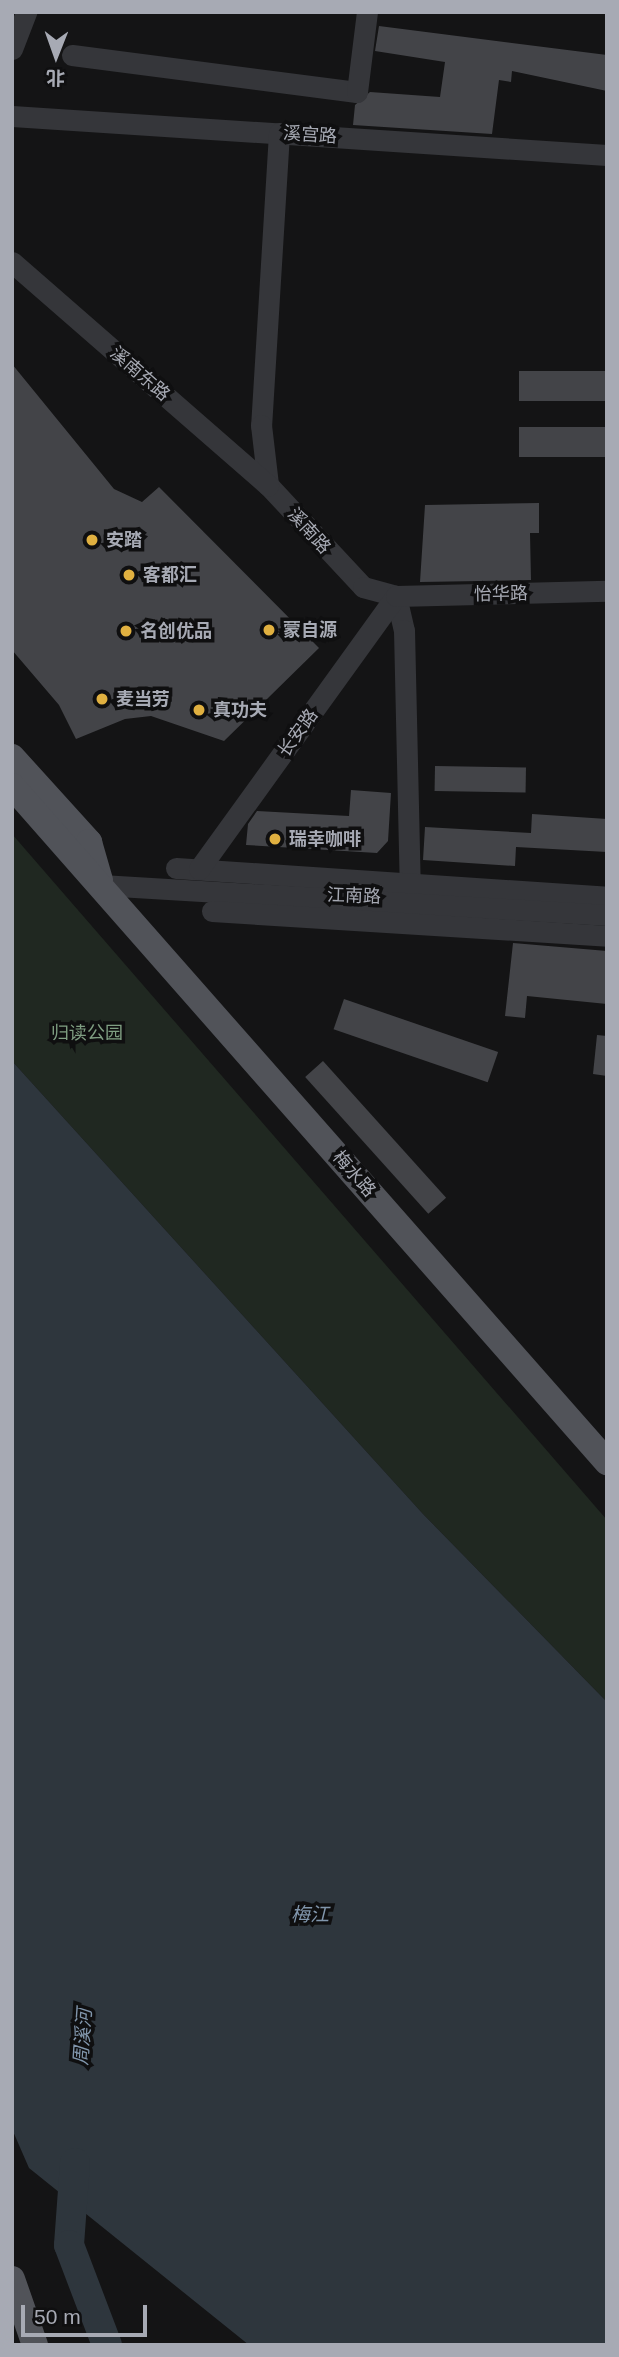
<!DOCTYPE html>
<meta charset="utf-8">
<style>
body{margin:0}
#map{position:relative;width:619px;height:2357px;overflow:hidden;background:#141415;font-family:Arial,"Noto Sans SC",sans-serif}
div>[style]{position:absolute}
.green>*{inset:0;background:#202821}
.water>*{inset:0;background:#2e363d}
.river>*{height:30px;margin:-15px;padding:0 15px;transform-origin:15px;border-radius:15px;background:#2e363d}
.building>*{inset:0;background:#434448;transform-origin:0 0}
.minor>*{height:21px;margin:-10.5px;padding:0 10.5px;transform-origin:10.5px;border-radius:10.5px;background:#35363a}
.major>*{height:26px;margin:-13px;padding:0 13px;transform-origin:13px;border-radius:13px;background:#515359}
.dots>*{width:19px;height:19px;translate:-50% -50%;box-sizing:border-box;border:4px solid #0f0f10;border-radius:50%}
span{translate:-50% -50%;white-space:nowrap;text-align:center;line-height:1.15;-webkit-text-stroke:7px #0f0f10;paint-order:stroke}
.street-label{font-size:18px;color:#a7aab4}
.poi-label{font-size:18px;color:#a7aab4;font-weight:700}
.left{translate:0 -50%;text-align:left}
.park-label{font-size:18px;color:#7f9e82}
.water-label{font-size:19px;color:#8196ac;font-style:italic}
.frame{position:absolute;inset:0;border:14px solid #a7aab4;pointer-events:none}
.north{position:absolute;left:21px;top:21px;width:70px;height:70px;-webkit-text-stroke:5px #0f0f10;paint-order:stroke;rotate:181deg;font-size:19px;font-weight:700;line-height:28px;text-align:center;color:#a7aab4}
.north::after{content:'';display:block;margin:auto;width:24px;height:32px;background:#a7aab4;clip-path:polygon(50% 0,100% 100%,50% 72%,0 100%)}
.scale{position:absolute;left:21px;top:2305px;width:126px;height:32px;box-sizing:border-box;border:4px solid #a7aab4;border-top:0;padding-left:9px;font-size:21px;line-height:24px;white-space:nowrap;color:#a7aab4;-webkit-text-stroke:5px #0f0f10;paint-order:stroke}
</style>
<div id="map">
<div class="green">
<i style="clip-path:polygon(12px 834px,607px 1520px,607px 1702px,423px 1514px,12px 1061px)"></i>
</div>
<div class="water">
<i style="clip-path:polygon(12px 1061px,423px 1514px,607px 1702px,607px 2345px,249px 2345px,29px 2168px,12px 2129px)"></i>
</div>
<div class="river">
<i style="left:75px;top:2163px;width:82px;rotate:94.2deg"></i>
<i style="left:69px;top:2245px;width:107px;rotate:69.2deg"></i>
</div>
<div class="building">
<i style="clip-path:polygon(379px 26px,607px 55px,607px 91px,512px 71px,511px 82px,499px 80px,492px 134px,353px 125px,355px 105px,370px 92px,440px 97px,445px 62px,375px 51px)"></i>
<i style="clip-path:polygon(12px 364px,114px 489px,142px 502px,159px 487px,319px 648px,224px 741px,151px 716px,125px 719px,76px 739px,59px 705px,12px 650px)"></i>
<i style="left:607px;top:371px;width:30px;height:88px;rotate:90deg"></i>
<i style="left:607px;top:427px;width:30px;height:88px;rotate:90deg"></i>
<i style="clip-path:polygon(539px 503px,539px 533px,530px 533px,531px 580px,420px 582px,425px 505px)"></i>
<i style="left:435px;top:766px;width:91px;height:25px;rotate:1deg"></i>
<i style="clip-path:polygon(351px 790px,391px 793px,388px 841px,377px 853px,246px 845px,248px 824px,257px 811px,349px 816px)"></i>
<i style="clip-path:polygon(532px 814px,607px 819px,607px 852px,516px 847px,515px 866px,423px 860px,425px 827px,531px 833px)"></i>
<i style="clip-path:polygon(513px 943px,607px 951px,607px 1004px,527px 996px,525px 1018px,505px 1016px)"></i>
<i style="left:344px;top:999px;width:163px;height:32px;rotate:19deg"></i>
<i style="clip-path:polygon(597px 1035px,607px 1036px,607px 1076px,593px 1074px)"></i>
<i style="left:323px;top:1061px;width:184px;height:24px;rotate:48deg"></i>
</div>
<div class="minor">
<i style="left:12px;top:49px;width:40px;rotate:-69deg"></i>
<i style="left:72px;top:55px;width:287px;rotate:7.4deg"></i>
<i style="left:357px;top:92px;width:81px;rotate:-82.9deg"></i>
<i style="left:12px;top:116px;width:596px;rotate:3.75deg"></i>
<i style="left:279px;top:133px;width:293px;rotate:93.5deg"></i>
<i style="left:261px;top:425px;width:60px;rotate:83.3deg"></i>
<i style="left:268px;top:485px;width:139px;rotate:47deg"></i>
<i style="left:363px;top:587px;width:34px;rotate:15deg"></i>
<i style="left:396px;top:596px;width:35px;rotate:77deg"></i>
<i style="left:404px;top:630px;width:268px;rotate:88.7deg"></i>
<i style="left:12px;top:262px;width:340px;rotate:41.1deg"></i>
<i style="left:176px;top:868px;width:432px;rotate:3.8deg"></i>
<i style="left:199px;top:869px;width:337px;rotate:-54.2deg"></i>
<i style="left:396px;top:596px;width:211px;rotate:-1.4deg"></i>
<i style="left:101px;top:885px;width:507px;rotate:3.39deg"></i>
<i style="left:212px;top:911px;width:396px;rotate:3.6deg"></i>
</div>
<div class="major">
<i style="left:12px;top:757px;width:115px;rotate:47.8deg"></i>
<i style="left:89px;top:842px;width:40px;rotate:74deg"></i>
<i style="left:12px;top:786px;width:901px;rotate:48.65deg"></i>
<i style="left:12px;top:2279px;width:70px;rotate:70.8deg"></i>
</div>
<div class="dots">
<i style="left:92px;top:540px;background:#e0b040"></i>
<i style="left:129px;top:575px;background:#e0b040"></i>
<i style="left:269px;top:630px;background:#e0b040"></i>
<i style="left:126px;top:631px;background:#e0b040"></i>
<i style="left:102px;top:699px;background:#e0b040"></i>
<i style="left:199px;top:710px;background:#e0b040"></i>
<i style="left:275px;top:839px;background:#e0b040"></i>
</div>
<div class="street-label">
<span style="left:310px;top:135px;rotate:4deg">溪宫路</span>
<span style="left:140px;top:374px;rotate:41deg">溪南东路</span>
<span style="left:309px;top:531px;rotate:48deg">溪南路</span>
<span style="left:501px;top:594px;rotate:-1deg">怡华路</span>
<span style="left:298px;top:733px;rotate:-54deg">长安路</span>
<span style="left:354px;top:896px;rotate:2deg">江南路</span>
<span style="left:354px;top:1174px;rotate:49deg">梅水路</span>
</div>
<div class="poi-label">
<span class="left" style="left:106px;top:540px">安踏</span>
<span class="left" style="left:143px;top:575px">客都汇</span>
<span class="left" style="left:283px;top:630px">蒙自源</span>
<span class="left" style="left:140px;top:631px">名创优品</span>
<span class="left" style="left:116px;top:699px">麦当劳</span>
<span class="left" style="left:213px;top:710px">真功夫</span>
<span class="left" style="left:289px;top:839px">瑞幸咖啡</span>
</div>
<div class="park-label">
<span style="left:87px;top:1033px">归读公园</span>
</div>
<div class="water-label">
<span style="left:310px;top:1915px">梅江</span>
<span style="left:83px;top:2037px;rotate:-86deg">周溪河</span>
</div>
<div class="frame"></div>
<div class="north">北</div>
<div class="scale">50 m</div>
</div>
